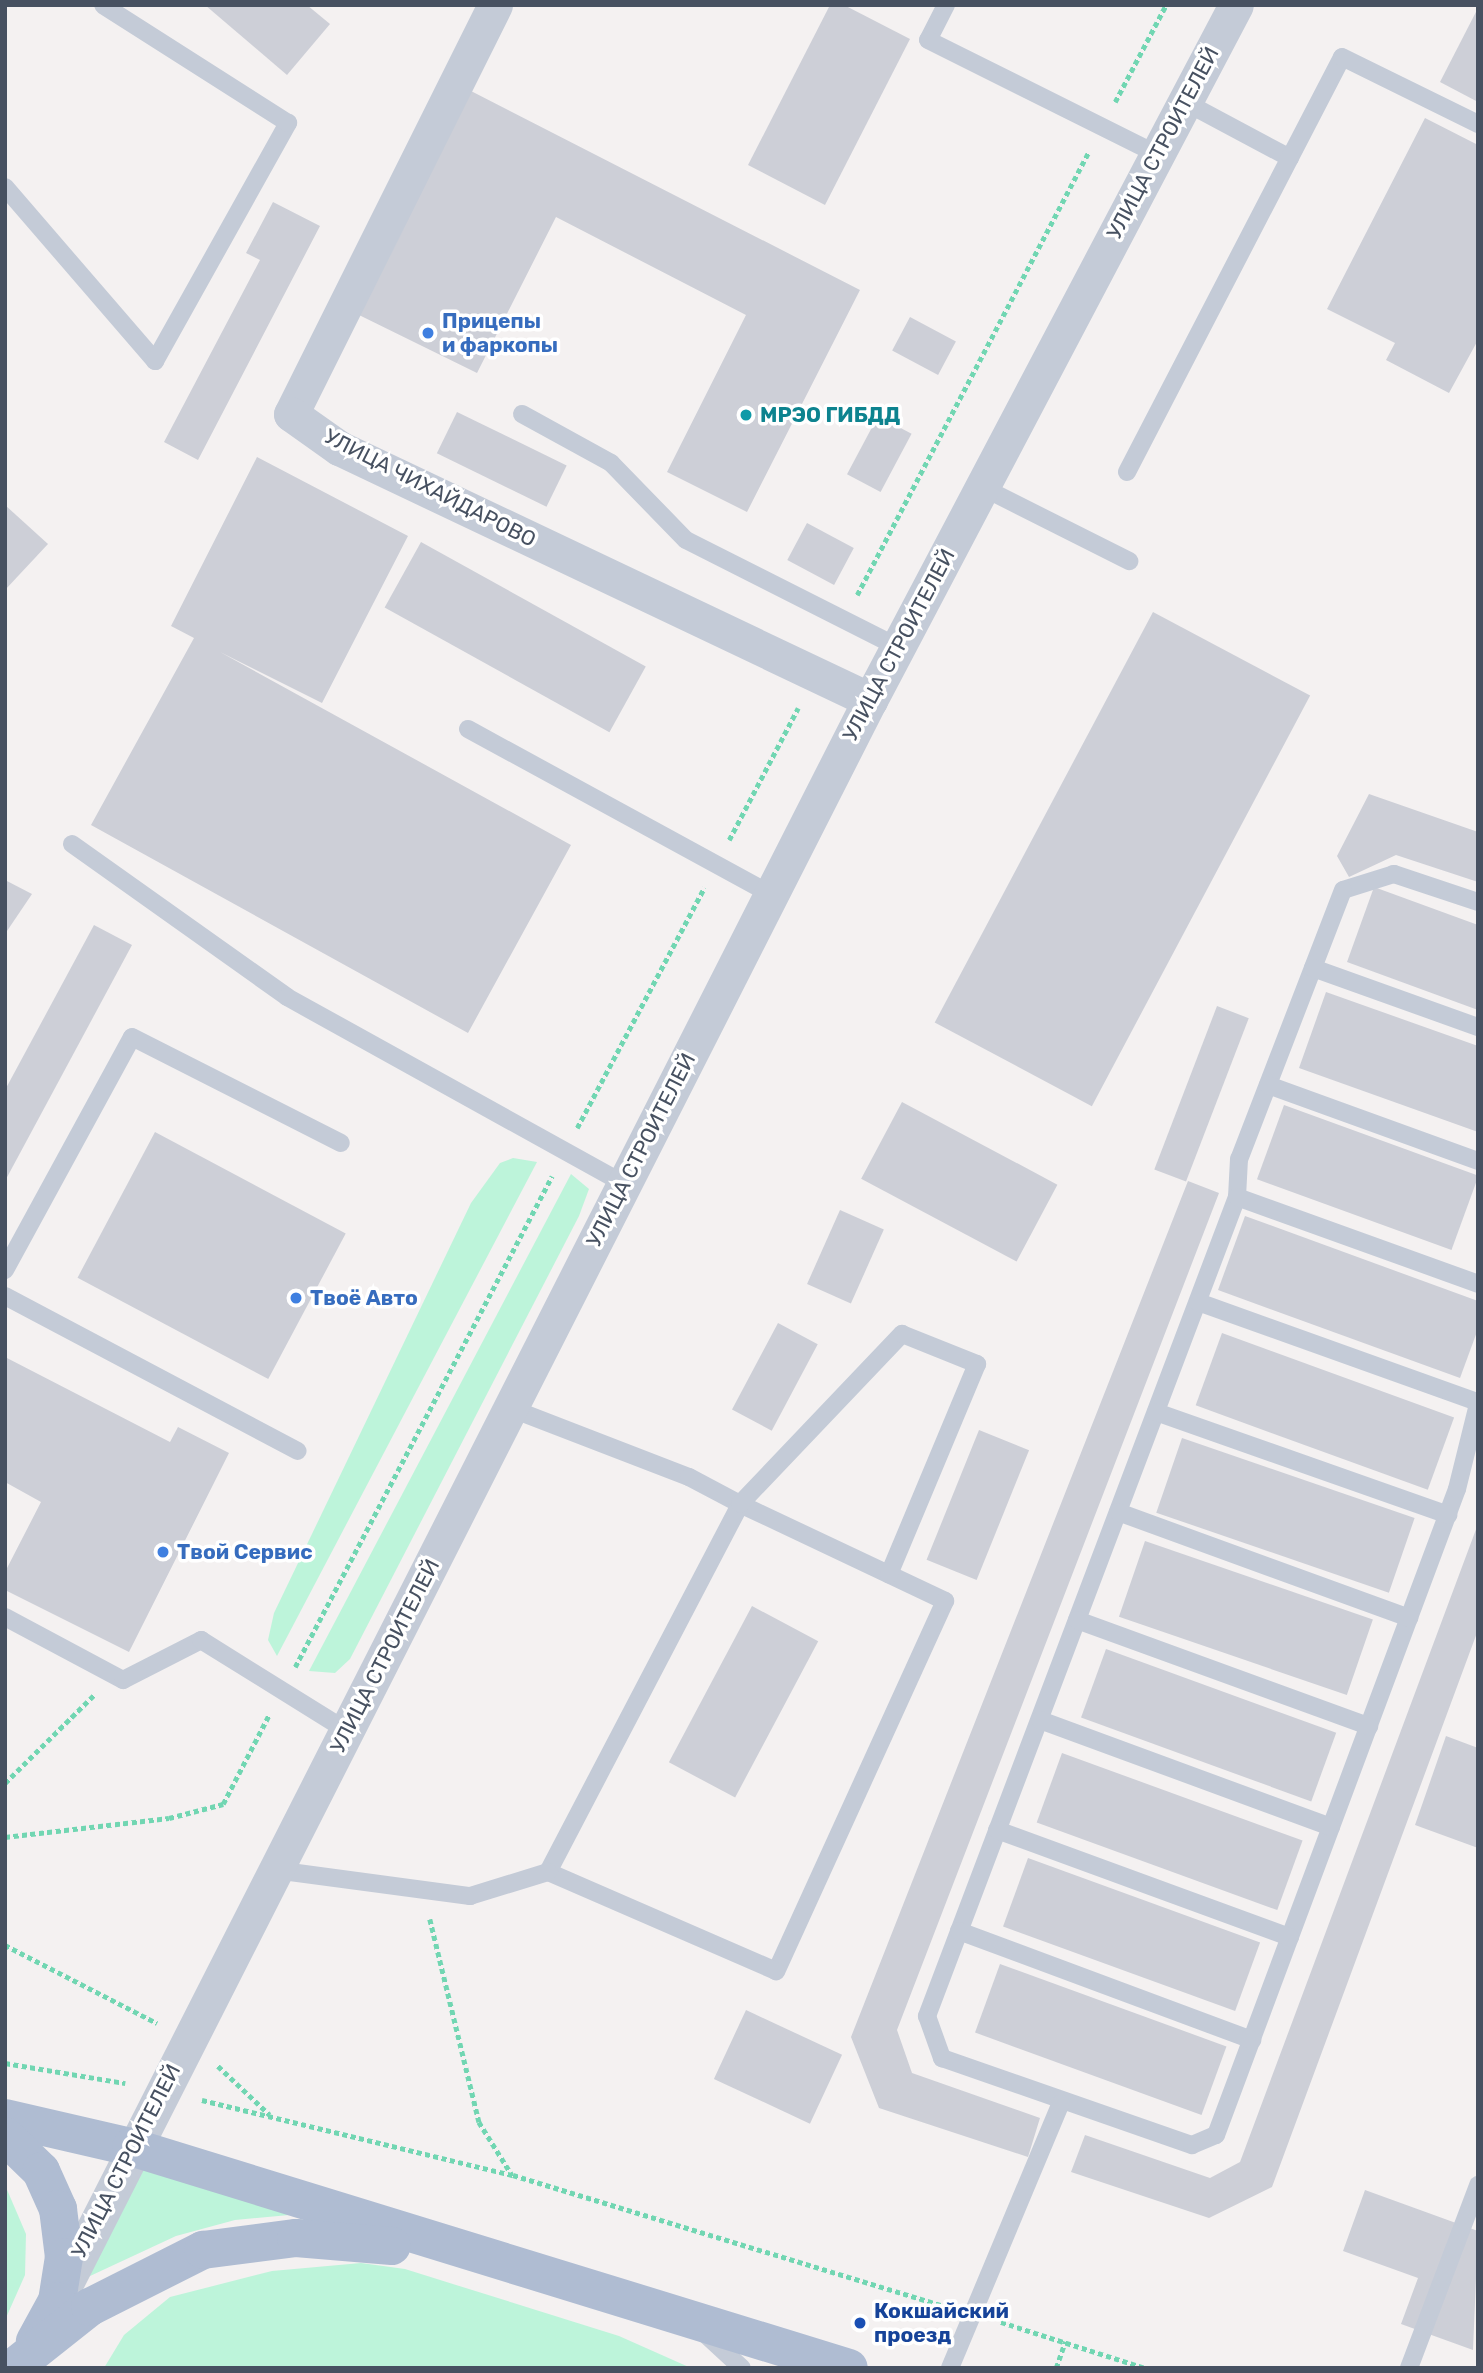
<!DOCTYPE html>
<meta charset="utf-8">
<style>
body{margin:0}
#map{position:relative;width:1483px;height:2373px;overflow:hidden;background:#f4f1f1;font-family:Rubik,sans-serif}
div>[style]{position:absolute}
.green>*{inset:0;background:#bdf4da}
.building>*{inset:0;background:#cdcfd7;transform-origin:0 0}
.path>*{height:4.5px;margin-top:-2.25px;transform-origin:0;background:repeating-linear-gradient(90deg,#71d6b2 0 5px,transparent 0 8.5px)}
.service>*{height:18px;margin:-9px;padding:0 9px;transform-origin:9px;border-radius:9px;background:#c4cbd7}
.minor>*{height:35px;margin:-17.5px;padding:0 17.5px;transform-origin:17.5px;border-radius:17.5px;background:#c4cbd7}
.primary>*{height:38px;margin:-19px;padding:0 19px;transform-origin:19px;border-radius:19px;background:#afbcd2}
.dots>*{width:19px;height:19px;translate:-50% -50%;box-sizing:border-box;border:4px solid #fff;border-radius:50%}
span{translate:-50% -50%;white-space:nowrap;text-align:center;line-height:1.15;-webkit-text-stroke:7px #fff;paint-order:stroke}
.street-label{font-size:21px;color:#475161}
.shop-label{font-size:21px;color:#366cbe;font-weight:700}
.left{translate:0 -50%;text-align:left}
.culture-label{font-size:21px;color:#0d838f;font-weight:700}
.transit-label{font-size:21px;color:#164399;font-weight:700}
.frame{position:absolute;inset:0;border:7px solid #475161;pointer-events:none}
</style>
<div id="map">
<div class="green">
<i style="clip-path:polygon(513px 1158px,537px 1162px,277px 1656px,268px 1640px,274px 1613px,471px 1203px,500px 1163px)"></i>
<i style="clip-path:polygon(571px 1174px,589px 1189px,579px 1216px,350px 1659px,335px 1673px,309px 1671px)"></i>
<i style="clip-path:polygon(142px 2168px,300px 2214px,235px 2220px,176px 2236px,75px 2283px)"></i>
<i style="clip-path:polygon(5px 2185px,26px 2234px,25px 2275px,5px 2320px)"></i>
<i style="clip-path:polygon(361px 2263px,405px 2269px,619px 2336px,691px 2368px,104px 2368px,124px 2335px,170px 2297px,272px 2271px)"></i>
</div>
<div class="building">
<i style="clip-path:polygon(205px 5px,307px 5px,330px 24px,287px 75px)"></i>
<i style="clip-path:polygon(830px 5px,844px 5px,910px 39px,825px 205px,748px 165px)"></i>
<i style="clip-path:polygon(1478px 8px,1478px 102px,1440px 82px)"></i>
<i style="clip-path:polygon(471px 91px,860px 290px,747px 512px,667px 472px,746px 315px,556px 217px,477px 373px,359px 315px)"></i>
<i style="clip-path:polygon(1425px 118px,1478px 145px,1478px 340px,1449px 393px,1386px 360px,1395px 343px,1327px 309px)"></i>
<i style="clip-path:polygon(273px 202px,320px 226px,198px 460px,164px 442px,260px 260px,246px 253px)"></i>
<i style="left:910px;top:317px;width:52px;height:38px;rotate:28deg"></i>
<i style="left:457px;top:412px;width:122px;height:46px;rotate:26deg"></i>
<i style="left:878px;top:416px;width:38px;height:66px;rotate:28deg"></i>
<i style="clip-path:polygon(257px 457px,408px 536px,322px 703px,220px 652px,571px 845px,468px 1033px,91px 825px,194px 638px,171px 626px)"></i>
<i style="clip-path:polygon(5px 505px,48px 544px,5px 590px)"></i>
<i style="left:807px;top:523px;width:53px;height:42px;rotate:28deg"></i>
<i style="left:421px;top:542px;width:257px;height:75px;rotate:29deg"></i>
<i style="left:1153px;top:612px;width:178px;height:465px;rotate:28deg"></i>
<i style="clip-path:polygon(1369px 794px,1478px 832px,1478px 882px,1396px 855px,1349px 877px,1337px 856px)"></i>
<i style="clip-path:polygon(5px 880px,32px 894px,5px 934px)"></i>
<i style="clip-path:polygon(1374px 887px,1478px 925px,1478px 1010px,1347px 962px)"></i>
<i style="clip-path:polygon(94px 925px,132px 945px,5px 1181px,5px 1090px)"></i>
<i style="clip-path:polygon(1326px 992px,1478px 1046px,1478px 1132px,1299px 1068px)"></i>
<i style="left:1217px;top:1006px;width:34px;height:175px;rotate:21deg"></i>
<i style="left:902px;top:1102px;width:176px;height:87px;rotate:28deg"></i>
<i style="left:1284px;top:1105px;width:207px;height:79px;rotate:20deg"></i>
<i style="left:155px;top:1132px;width:216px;height:165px;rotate:28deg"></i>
<i style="clip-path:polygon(1188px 1181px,1219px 1193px,897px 2030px,912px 2073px,1040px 2118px,1028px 2157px,879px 2108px,851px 2037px)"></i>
<i style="left:840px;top:1210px;width:48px;height:81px;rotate:24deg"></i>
<i style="clip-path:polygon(1245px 1216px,1478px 1301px,1478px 1329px,1460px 1378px,1218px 1290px)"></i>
<i style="left:778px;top:1323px;width:45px;height:98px;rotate:28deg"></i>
<i style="left:1222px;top:1333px;width:247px;height:77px;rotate:20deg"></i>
<i style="clip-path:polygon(5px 1357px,170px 1442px,178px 1427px,229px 1453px,129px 1652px,5px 1590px,5px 1572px,41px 1502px,5px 1482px)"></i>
<i style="left:979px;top:1430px;width:54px;height:140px;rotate:22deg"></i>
<i style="left:1182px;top:1438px;width:246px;height:79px;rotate:19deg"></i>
<i style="clip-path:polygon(1478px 1524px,1478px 1630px,1272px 2187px,1209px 2218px,1071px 2172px,1085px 2135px,1210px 2178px,1240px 2162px)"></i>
<i style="left:1145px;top:1541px;width:241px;height:80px;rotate:19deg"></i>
<i style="left:752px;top:1606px;width:75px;height:177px;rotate:28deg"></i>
<i style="left:1106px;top:1649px;width:245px;height:73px;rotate:20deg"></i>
<i style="clip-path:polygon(1446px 1736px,1478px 1748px,1478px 1848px,1415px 1825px)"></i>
<i style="left:1062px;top:1753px;width:256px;height:74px;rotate:20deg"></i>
<i style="left:1028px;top:1858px;width:247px;height:73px;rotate:20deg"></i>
<i style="left:1000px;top:1964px;width:241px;height:73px;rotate:20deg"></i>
<i style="left:746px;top:2010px;width:106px;height:76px;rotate:25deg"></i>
<i style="clip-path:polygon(1365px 2190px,1478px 2231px,1473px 2350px,1401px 2324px,1418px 2278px,1343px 2251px)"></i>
</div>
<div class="path">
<i style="left:1115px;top:102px;width:110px;rotate:-62.3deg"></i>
<i style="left:857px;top:595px;width:499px;rotate:-62.4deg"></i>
<i style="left:729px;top:840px;width:149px;rotate:-62.4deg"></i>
<i style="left:577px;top:1128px;width:272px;rotate:-62.1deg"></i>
<i style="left:295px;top:1667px;width:554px;rotate:-62.37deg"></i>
<i style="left:5px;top:1783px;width:125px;rotate:-44.7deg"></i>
<i style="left:5px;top:1837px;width:165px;rotate:-6.6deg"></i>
<i style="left:169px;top:1818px;width:56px;rotate:-14.5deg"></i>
<i style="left:223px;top:1804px;width:100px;rotate:-62.7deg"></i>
<i style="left:430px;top:1919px;width:209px;rotate:76.4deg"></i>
<i style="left:479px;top:2122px;width:62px;rotate:58.1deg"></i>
<i style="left:5px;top:1945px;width:171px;rotate:27.2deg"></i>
<i style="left:5px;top:2063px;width:122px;rotate:9.5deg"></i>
<i style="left:218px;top:2066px;width:71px;rotate:43.3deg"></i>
<i style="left:202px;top:2100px;width:320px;rotate:13.6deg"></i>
<i style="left:513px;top:2175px;width:451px;rotate:16.9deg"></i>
<i style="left:1001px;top:2322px;width:151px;rotate:17.7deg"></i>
<i style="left:1056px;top:2368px;width:28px;rotate:-71deg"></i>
</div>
<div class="service">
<i style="left:946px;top:5px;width:39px;rotate:117deg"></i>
<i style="left:928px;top:40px;width:256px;rotate:26.5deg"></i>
<i style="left:1185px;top:102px;width:119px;rotate:28.1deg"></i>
<i style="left:5px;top:187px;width:230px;rotate:49.2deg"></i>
<i style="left:155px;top:361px;width:273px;rotate:-60.8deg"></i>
<i style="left:288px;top:123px;width:219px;rotate:-147.5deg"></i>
<i style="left:522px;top:414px;width:102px;rotate:28.8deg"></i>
<i style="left:611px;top:463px;width:107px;rotate:45.8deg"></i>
<i style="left:686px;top:540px;width:237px;rotate:26.8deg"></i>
<i style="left:1127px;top:472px;width:467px;rotate:-62.6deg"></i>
<i style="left:1342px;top:57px;width:152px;rotate:26.2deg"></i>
<i style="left:982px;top:487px;width:165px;rotate:26.7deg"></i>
<i style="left:468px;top:729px;width:345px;rotate:28.6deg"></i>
<i style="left:72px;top:844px;width:264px;rotate:35.4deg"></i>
<i style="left:287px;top:997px;width:385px;rotate:29deg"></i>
<i style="left:1478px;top:902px;width:89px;rotate:-161.6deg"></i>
<i style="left:1394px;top:874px;width:53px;rotate:162.6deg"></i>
<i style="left:1343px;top:890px;width:288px;rotate:111.1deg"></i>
<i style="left:1239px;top:1159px;width:38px;rotate:93deg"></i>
<i style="left:1237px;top:1197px;width:876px;rotate:110.73deg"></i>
<i style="left:927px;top:2016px;width:45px;rotate:70.3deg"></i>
<i style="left:942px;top:2058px;width:265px;rotate:19.2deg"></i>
<i style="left:1192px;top:2145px;width:26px;rotate:-23deg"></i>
<i style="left:1216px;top:2135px;width:689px;rotate:-69.54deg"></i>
<i style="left:1457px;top:1489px;width:88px;rotate:-76.1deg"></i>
<i style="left:1313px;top:968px;width:175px;rotate:19.7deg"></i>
<i style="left:1268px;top:1085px;width:223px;rotate:19.9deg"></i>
<i style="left:1237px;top:1197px;width:256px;rotate:19.8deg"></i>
<i style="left:5px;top:1270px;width:265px;rotate:-61.4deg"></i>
<i style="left:132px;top:1037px;width:234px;rotate:26.9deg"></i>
<i style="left:5px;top:1296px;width:331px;rotate:27.9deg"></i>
<i style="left:1198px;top:1302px;width:297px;rotate:19.7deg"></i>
<i style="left:510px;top:1408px;width:192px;rotate:21.1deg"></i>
<i style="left:689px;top:1477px;width:58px;rotate:27.9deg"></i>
<i style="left:740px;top:1504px;width:227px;rotate:25.3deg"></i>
<i style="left:945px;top:1601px;width:407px;rotate:114.5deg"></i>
<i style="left:776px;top:1971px;width:249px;rotate:-156.5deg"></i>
<i style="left:548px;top:1872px;width:415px;rotate:-62.4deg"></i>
<i style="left:740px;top:1504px;width:235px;rotate:-46.4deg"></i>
<i style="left:902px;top:1334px;width:81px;rotate:21.8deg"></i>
<i style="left:977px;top:1364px;width:228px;rotate:112.7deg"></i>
<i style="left:1156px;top:1412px;width:310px;rotate:19.4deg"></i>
<i style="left:1118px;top:1512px;width:310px;rotate:20deg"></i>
<i style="left:5px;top:1617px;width:134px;rotate:28.1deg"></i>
<i style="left:123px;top:1680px;width:88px;rotate:-27.1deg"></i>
<i style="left:201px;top:1640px;width:172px;rotate:31.9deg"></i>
<i style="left:1077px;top:1620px;width:311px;rotate:20deg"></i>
<i style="left:1040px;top:1720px;width:310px;rotate:20.2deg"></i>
<i style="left:997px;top:1830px;width:312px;rotate:20.1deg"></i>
<i style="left:275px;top:1870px;width:197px;rotate:7.6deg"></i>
<i style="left:470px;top:1896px;width:82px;rotate:-17.1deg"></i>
<i style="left:959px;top:1931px;width:313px;rotate:20.4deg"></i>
<i style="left:705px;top:2334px;width:50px;rotate:42.6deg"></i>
<i style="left:950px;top:2368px;width:287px;rotate:-67.3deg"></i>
<i style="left:1409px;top:2368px;width:196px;rotate:-69.3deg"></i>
</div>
<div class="minor">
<i style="left:495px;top:5px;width:457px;rotate:116.5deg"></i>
<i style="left:291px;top:414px;width:59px;rotate:35.3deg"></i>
<i style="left:339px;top:448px;width:588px;rotate:25.39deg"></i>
<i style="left:62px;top:2291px;width:1784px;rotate:-63.08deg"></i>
<i style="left:870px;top:700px;width:785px;rotate:-62.23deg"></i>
</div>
<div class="primary">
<i style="left:5px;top:2118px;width:129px;rotate:13deg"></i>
<i style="left:131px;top:2147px;width:751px;rotate:17.11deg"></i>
<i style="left:5px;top:2136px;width:50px;rotate:44.2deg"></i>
<i style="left:41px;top:2171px;width:42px;rotate:65.9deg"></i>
<i style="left:58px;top:2209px;width:48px;rotate:82.9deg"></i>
<i style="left:64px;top:2257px;width:45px;rotate:99deg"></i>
<i style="left:57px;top:2301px;width:46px;rotate:118.8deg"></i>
<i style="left:13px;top:2368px;width:98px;rotate:-38.4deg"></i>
<i style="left:90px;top:2307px;width:127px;rotate:-26.8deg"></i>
<i style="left:203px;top:2250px;width:94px;rotate:-7.4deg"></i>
<i style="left:296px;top:2238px;width:96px;rotate:4.8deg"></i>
</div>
<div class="dots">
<i style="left:428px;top:333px;background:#3f7fe0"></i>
<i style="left:746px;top:415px;background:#0f9aa8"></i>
<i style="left:296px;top:1298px;background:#3f7fe0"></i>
<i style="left:163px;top:1552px;background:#3f7fe0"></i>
<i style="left:860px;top:2323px;background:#1a4fb4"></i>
</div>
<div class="street-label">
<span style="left:1163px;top:143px;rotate:-62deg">УЛИЦА СТРОИТЕЛЕЙ</span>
<span style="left:430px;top:488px;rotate:27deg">УЛИЦА ЧИХАЙДАРОВО</span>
<span style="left:899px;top:645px;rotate:-62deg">УЛИЦА СТРОИТЕЛЕЙ</span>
<span style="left:641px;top:1150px;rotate:-63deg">УЛИЦА СТРОИТЕЛЕЙ</span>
<span style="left:385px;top:1656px;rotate:-63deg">УЛИЦА СТРОИТЕЛЕЙ</span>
<span style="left:126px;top:2161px;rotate:-63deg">УЛИЦА СТРОИТЕЛЕЙ</span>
</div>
<div class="shop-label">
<span class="left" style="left:442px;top:333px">Прицепы<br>и фаркопы</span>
<span class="left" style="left:310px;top:1298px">Твоё Авто</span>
<span class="left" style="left:177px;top:1552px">Твой Сервис</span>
</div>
<div class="culture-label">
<span class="left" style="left:760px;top:415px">МРЭО ГИБДД</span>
</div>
<div class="transit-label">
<span class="left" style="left:874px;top:2323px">Кокшайский<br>проезд</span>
</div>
<div class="frame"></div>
</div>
